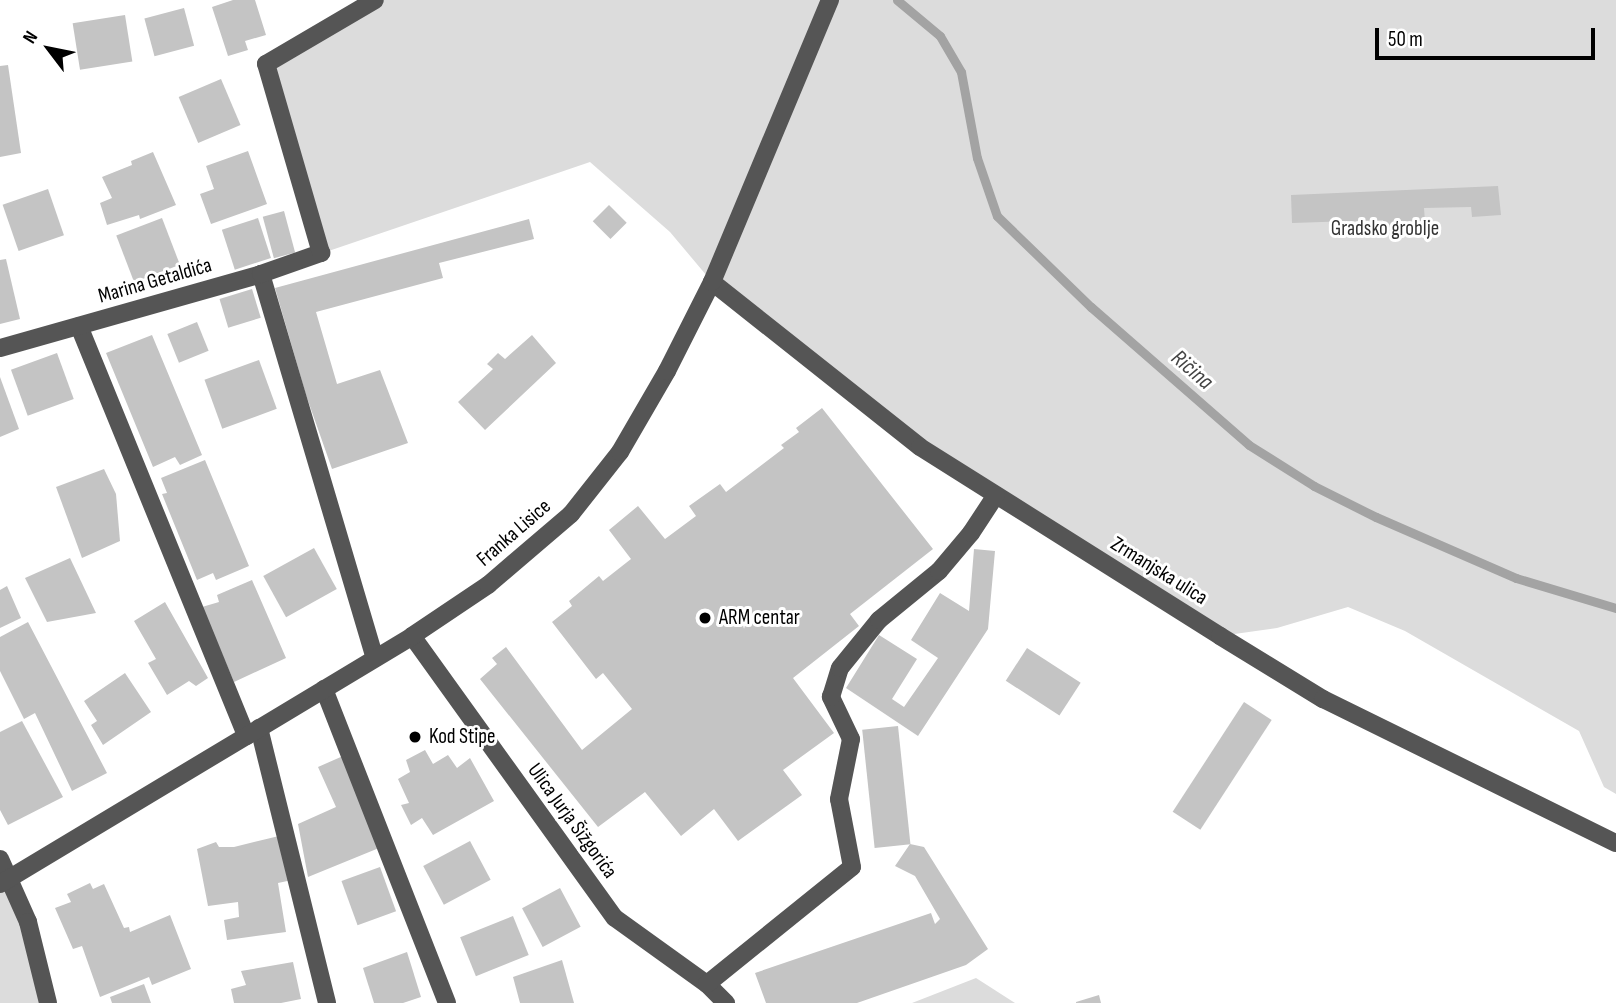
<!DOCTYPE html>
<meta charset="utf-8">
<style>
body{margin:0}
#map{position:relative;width:1616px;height:1003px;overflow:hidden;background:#fff;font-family:"Sofia Sans Condensed",sans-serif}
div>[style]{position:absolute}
.green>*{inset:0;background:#dcdcdc}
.stream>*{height:9px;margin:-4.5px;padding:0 4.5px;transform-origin:4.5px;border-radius:4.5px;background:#a3a3a3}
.building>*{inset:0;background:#c4c4c4;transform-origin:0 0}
.minor>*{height:18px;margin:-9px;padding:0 9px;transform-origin:9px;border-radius:9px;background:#555}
.dots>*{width:19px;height:19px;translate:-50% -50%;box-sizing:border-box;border:4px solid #fff;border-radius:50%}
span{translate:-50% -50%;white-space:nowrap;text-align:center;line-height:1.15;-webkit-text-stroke:6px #fff;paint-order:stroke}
.park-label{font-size:21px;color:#333}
.street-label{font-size:21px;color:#000}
.poi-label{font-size:21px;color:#000}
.left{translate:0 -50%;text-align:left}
.water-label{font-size:23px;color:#444;font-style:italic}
.north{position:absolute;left:14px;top:14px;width:70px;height:70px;-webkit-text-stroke:5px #fff;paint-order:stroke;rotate:302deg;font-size:19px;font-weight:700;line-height:28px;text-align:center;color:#000}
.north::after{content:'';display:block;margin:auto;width:24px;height:32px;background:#000;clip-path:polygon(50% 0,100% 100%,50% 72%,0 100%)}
.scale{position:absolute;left:1375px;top:28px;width:220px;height:32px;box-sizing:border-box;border:4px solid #000;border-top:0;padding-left:9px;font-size:21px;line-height:24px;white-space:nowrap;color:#000;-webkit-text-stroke:5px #fff;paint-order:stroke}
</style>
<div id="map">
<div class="green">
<i style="clip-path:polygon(375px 0,1616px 0,1616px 794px,1604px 787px,1579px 731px,1405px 631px,1348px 607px,1277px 628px,1220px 636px,920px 447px,712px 282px,670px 232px,590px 162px,261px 274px,321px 253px,266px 64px)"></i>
<i style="clip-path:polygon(9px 879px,48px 1003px,0 1003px,0 884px)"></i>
<i style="clip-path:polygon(976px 978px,1015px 1003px,912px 1003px)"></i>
</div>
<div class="stream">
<i style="left:897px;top:0;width:56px;rotate:39.9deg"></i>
<i style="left:940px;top:36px;width:42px;rotate:59.7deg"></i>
<i style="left:961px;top:72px;width:87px;rotate:79.5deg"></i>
<i style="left:977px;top:158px;width:61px;rotate:71deg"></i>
<i style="left:997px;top:216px;width:131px;rotate:44.1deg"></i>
<i style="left:1091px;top:307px;width:210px;rotate:41.1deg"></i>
<i style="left:1249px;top:445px;width:77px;rotate:32.2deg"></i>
<i style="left:1314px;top:486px;width:69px;rotate:26.6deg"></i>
<i style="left:1376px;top:517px;width:153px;rotate:23.5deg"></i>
<i style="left:1516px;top:578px;width:104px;rotate:16.7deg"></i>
</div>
<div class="building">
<i style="clip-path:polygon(233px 0,255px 0,266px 35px,245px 41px,248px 50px,228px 56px,212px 7px)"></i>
<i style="left:184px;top:8px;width:39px;height:41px;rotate:75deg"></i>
<i style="left:125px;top:15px;width:47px;height:53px;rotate:81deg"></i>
<i style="clip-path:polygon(8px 65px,21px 153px,0 157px,0 66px)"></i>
<i style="left:221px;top:79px;width:50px;height:46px;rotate:67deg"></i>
<i style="clip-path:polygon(248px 151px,267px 204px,211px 224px,200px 194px,214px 189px,206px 166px)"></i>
<i style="clip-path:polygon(153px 152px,176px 205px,140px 219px,139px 215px,107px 225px,100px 203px,112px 198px,102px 177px,132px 165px,131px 161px)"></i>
<i style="clip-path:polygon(1498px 186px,1501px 215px,1472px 217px,1471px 207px,1424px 208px,1425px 222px,1413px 224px,1408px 230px,1384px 227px,1383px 220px,1292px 223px,1291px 195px)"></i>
<i style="left:48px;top:189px;width:49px;height:48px;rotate:71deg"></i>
<i style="left:609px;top:205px;width:25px;height:23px;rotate:45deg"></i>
<i style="left:284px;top:211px;width:43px;height:22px;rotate:75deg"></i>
<i style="left:162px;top:218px;width:50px;height:49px;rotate:69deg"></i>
<i style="left:258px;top:218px;width:42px;height:38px;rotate:72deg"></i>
<i style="clip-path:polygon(529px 219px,534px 239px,439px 263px,443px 278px,316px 312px,337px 384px,380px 370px,408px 443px,332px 469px,306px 395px,275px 288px)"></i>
<i style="clip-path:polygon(6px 259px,20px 319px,0 324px,0 260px)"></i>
<i style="left:252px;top:289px;width:30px;height:34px;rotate:73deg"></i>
<i style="left:197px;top:322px;width:31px;height:32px;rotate:68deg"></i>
<i style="clip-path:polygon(152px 335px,202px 455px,180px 465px,175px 457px,153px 467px,106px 353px)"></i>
<i style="clip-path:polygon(532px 335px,556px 363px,485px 430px,458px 402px,493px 369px,487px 364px,498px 353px,505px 359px)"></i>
<i style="left:57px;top:353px;width:49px;height:49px;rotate:70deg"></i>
<i style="left:259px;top:360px;width:52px;height:58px;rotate:70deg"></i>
<i style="clip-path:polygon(0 377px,19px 429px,0 437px)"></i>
<i style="clip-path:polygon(822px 408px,933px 549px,850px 614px,859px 626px,793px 678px,834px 733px,783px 770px,802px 795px,738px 841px,714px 809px,681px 836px,645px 792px,598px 827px,480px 679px,497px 664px,492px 658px,506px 647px,582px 750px,632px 709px,603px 673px,596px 679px,552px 622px,572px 606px,569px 601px,599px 576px,603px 581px,631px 559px,609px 530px,638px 506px,665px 539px,696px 516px,689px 506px,720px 484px,726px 492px,784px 448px,781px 445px,799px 432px,796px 428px)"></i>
<i style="clip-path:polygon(205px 460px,249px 566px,216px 580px,213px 573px,197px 580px,162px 494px,167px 493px,161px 478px)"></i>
<i style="clip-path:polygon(104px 469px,116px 494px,120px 541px,82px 558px,56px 487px)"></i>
<i style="left:314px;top:548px;width:47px;height:58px;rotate:61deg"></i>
<i style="clip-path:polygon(974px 549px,995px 551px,988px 629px,918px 736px,846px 688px,879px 635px,917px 659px,892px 699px,904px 707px,938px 658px,911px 640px,940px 593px,969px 611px)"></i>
<i style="clip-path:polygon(70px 558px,96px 613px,47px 622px,25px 578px)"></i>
<i style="clip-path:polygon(252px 580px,286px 658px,234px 682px,202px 607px,219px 602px,217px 595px)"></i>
<i style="clip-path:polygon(7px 586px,21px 618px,0 628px,0 590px)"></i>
<i style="clip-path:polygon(165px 602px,208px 678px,196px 686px,189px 681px,167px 695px,148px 663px,156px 659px,134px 621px)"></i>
<i style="clip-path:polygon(28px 622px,107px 773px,72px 791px,35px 713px,24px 719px,0 671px,0 637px)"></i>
<i style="left:1027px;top:648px;width:64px;height:39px;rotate:33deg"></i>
<i style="clip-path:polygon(125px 673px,151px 712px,103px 745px,91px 725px,97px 721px,84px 701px)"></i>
<i style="left:1244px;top:702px;width:33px;height:131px;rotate:33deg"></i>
<i style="clip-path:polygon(22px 721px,63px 797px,8px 825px,0 810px,0 732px)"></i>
<i style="left:898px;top:726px;width:119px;height:36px;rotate:84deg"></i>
<i style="clip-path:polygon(425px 750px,433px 764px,448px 755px,457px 768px,470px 758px,494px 801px,433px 835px,422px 818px,411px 825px,401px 805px,409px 803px,398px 779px,410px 772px,406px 760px)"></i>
<i style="clip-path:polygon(343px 756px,379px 848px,308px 877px,298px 824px,336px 807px,318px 767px)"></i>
<i style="clip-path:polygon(279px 836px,292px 880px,278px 883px,286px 932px,227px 940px,224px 920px,239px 917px,238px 902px,208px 906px,197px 849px,216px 842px,219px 847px,234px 847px)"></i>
<i style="left:470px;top:841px;width:44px;height:53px;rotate:62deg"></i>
<i style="clip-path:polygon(910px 844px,924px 847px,988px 949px,966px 965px,857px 1003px,766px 1003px,755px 973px,931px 913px,935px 924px,940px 919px,915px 876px,895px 866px)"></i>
<i style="left:380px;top:867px;width:47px;height:41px;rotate:70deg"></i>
<i style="clip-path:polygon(90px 883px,93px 889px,104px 884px,124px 928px,129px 927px,130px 932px,170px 915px,191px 969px,152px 985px,149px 977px,100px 997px,82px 946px,73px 949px,55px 908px,71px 902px,67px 894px)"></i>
<i style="left:560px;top:888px;width:44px;height:43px;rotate:62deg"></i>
<i style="left:513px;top:916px;width:42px;height:57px;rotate:68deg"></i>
<i style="clip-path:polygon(407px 952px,421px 997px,403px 1003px,374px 1003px,363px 968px)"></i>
<i style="clip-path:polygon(562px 960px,574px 1003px,520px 1003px,513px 977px)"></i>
<i style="clip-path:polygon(293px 962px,301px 999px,281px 1003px,234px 1003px,231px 989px,246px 985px,241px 971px)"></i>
<i style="clip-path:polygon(144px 984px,151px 1003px,112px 1003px,110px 997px)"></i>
<i style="clip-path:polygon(1099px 995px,1101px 1003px,1076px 1003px,1076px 1002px)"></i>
</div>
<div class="minor">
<i style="left:261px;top:274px;width:401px;rotate:73.5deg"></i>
<i style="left:712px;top:282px;width:265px;rotate:38.4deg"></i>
<i style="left:920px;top:447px;width:355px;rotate:32.2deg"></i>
<i style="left:1220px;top:636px;width:121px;rotate:31.5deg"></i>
<i style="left:1323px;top:699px;width:326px;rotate:26.2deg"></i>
<i style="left:79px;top:326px;width:443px;rotate:67.8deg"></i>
<i style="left:0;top:348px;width:271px;rotate:-15.8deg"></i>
<i style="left:261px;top:274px;width:64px;rotate:-19.3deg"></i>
<i style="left:321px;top:253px;width:197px;rotate:-106.2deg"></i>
<i style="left:266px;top:64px;width:126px;rotate:-30.4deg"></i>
<i style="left:412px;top:636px;width:347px;rotate:54.3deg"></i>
<i style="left:615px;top:918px;width:113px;rotate:35.7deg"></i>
<i style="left:707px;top:984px;width:27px;rotate:45deg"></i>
<i style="left:324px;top:689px;width:337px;rotate:68.6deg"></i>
<i style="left:259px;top:728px;width:283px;rotate:76.1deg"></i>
<i style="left:0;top:859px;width:69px;rotate:66deg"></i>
<i style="left:28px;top:922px;width:83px;rotate:76.1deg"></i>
<i style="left:0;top:884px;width:481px;rotate:-31deg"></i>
<i style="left:412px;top:636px;width:92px;rotate:-33.9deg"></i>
<i style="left:488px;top:585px;width:109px;rotate:-40.5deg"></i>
<i style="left:571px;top:514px;width:79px;rotate:-51.7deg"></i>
<i style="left:620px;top:452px;width:94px;rotate:-59.9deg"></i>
<i style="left:667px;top:371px;width:100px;rotate:-63.2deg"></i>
<i style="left:712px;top:282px;width:306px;rotate:-67.3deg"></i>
<i style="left:707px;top:984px;width:186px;rotate:-38.9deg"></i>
<i style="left:852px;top:867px;width:69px;rotate:-100.8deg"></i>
<i style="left:839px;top:799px;width:61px;rotate:-78.7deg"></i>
<i style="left:851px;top:739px;width:47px;rotate:-115.5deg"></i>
<i style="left:831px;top:697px;width:30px;rotate:-73deg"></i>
<i style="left:840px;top:668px;width:62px;rotate:-50.9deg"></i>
<i style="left:879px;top:620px;width:77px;rotate:-39.2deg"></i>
<i style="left:939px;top:571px;width:50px;rotate:-49.9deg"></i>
<i style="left:971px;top:533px;width:45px;rotate:-56.7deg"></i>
</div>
<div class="dots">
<i style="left:705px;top:618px;background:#000"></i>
<i style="left:415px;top:737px;background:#000"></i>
</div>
<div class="park-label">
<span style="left:1385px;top:229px">Gradsko groblje</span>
</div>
<div class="street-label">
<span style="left:155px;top:281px;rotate:-16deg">Marina Getaldića</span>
<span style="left:514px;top:533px;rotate:-41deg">Franka Lisice</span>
<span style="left:1159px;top:571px;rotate:32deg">Zrmanjska ulica</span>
<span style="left:572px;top:821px;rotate:54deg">Ulica Jurja Šižgorića</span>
</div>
<div class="poi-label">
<span class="left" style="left:719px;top:618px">ARM centar</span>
<span class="left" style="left:429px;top:737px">Kod Stipe</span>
</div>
<div class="water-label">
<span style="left:1192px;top:370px;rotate:41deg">Ričina</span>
</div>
<div class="north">N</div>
<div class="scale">50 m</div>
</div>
